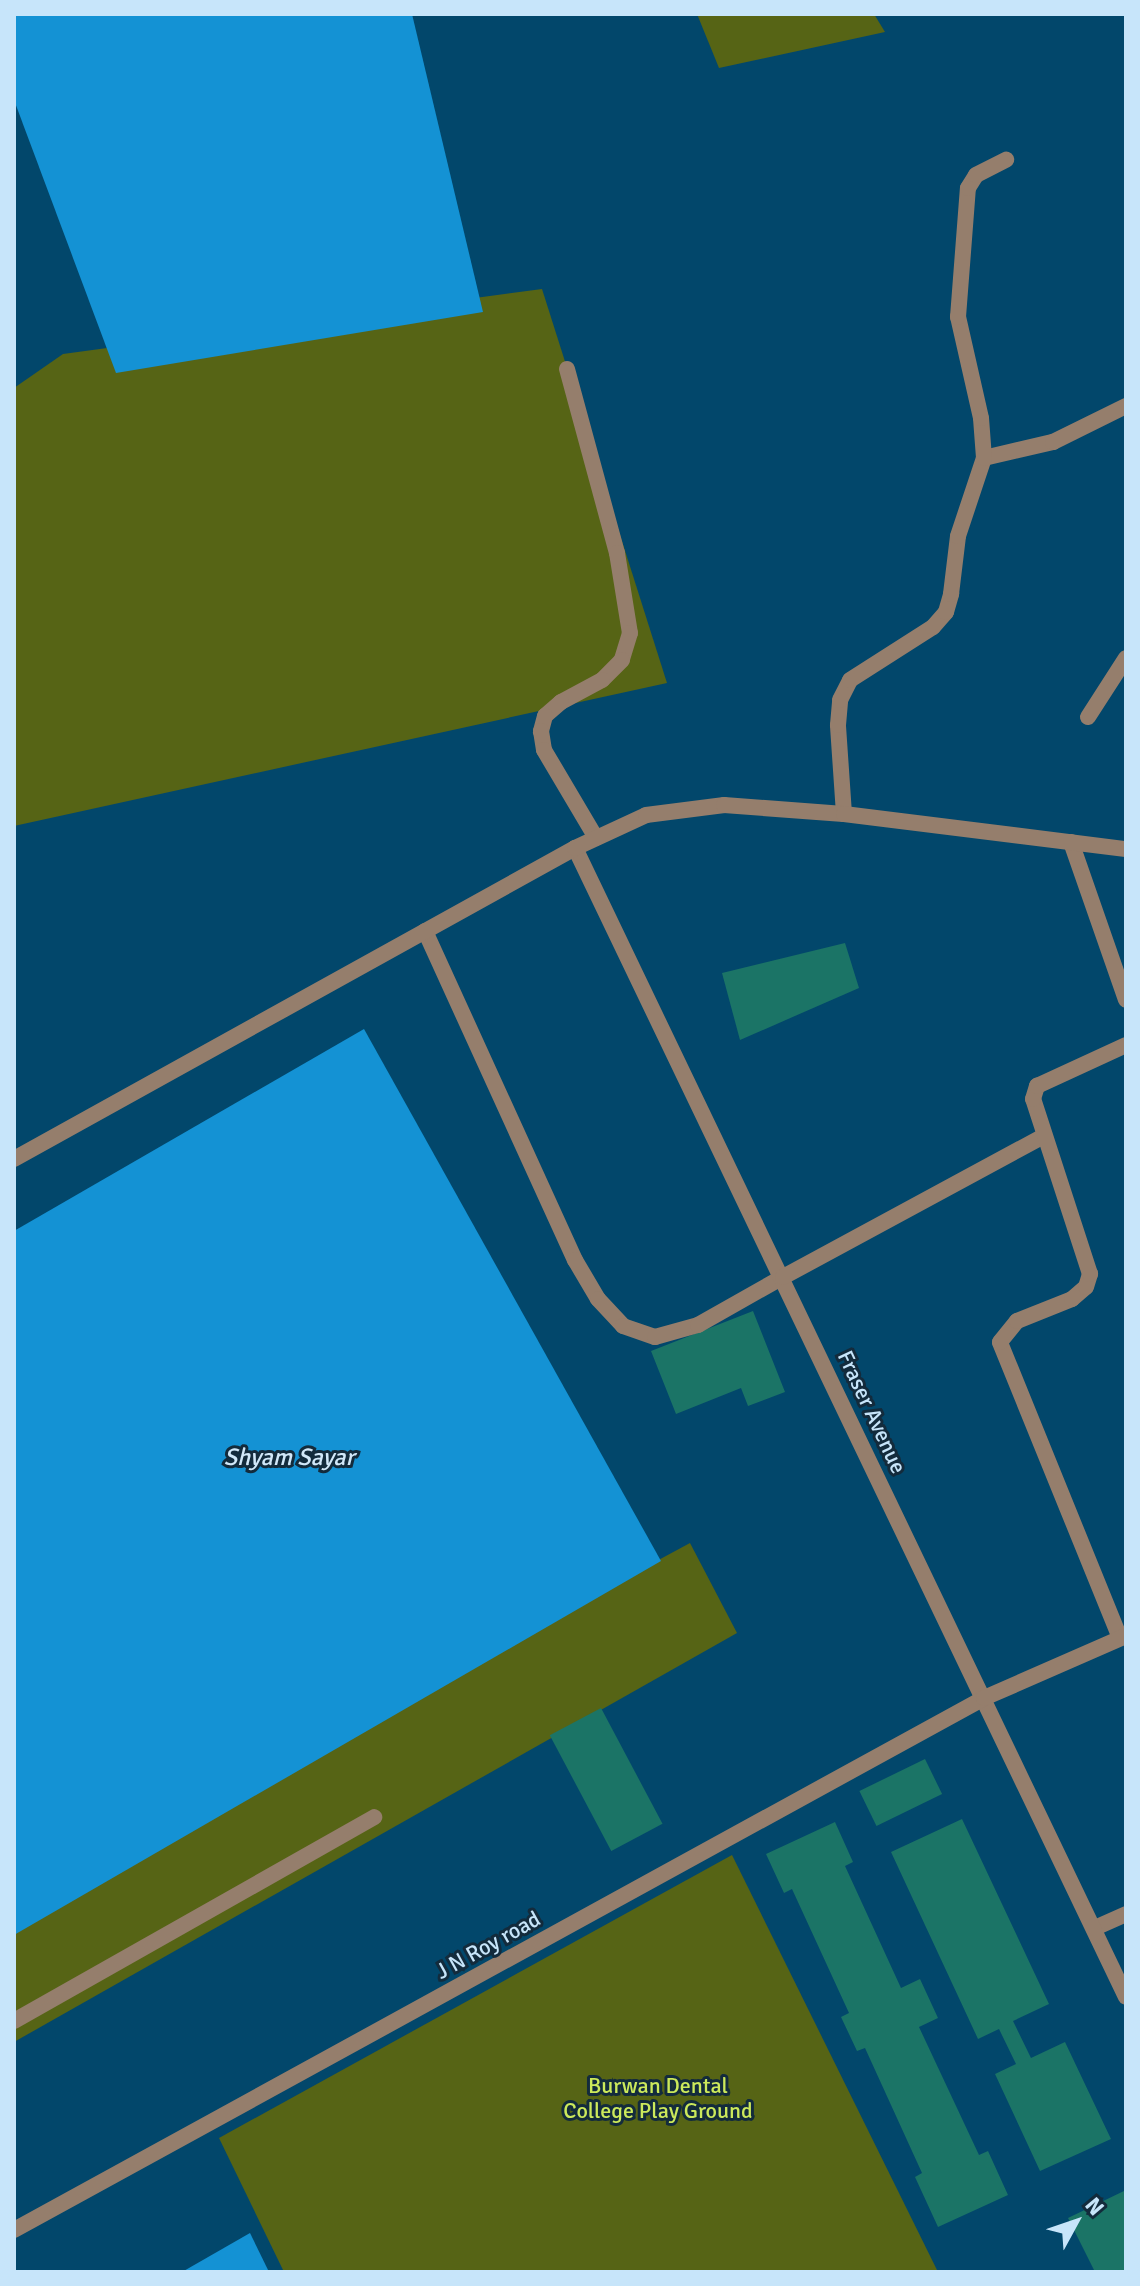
<!DOCTYPE html>
<style>
body{margin:0}
#map{position:relative;width:1140px;height:2286px;overflow:hidden;background:#02476b;font-family:Signika,sans-serif}
div>[style]{position:absolute}
.green>*{inset:0;background:#566415}
.water>*{inset:0;background:#1492d4}
.building>*{inset:0;background:#1b7466;transform-origin:0 0}
.service>*{height:16px;margin:-8px;padding:0 8px;transform-origin:8px;border-radius:8px;background:#957e6c}
.minor>*{height:16px;margin:-8px;padding:0 8px;transform-origin:8px;border-radius:8px;background:#957e6c}
span{translate:-50% -50%;white-space:nowrap;text-align:center;line-height:1.15;-webkit-text-stroke:6px #132b3c;paint-order:stroke}
.street-label{font-size:22px;color:#c7e5fa}
.park-label{font-size:22px;color:#cce95b}
.water-label{font-size:24px;color:#d1e8f9;font-style:italic}
.frame{position:absolute;inset:0;border:16px solid #c7e5fa;pointer-events:none}
.north{position:absolute;left:1036px;top:2182px;width:80px;height:80px;-webkit-text-stroke:6px #132b3c;paint-order:stroke;rotate:50deg;font-size:22px;font-weight:700;line-height:32px;text-align:center;color:#c7e5fa}
.north::after{content:'';display:block;margin:auto;width:28px;height:36px;background:#c7e5fa;clip-path:polygon(50% 0,100% 100%,50% 72%,0 100%)}
</style>
<div id="map">
<div class="green">
<i style="clip-path:polygon(697px 14px,874px 14px,885px 32px,719px 68px)"></i>
<i style="clip-path:polygon(542px 289px,667px 683px,14px 826px,14px 388px,63px 354px)"></i>
<i style="clip-path:polygon(690px 1543px,737px 1633px,14px 2042px,14px 1908px)"></i>
<i style="clip-path:polygon(732px 1855px,938px 2272px,284px 2272px,219px 2138px)"></i>
</div>
<div class="water">
<i style="clip-path:polygon(14px 14px,412px 14px,483px 312px,116px 373px,14px 100px)"></i>
<i style="clip-path:polygon(364px 1029px,661px 1561px,14px 1935px,14px 1231px)"></i>
<i style="clip-path:polygon(250px 2233px,269px 2272px,182px 2272px)"></i>
</div>
<div class="building">
<i style="clip-path:polygon(845px 943px,859px 988px,740px 1040px,722px 973px)"></i>
<i style="clip-path:polygon(753px 1311px,785px 1392px,748px 1406px,741px 1388px,676px 1414px,651px 1351px)"></i>
<i style="left:601px;top:1708px;width:131px;height:58px;rotate:62deg"></i>
<i style="left:925px;top:1759px;width:39px;height:73px;rotate:64deg"></i>
<i style="clip-path:polygon(962px 1819px,1049px 2004px,1013px 2021px,1031px 2058px,1065px 2042px,1111px 2139px,1040px 2171px,995px 2074px,1016px 2064px,999px 2029px,978px 2039px,891px 1852px)"></i>
<i style="clip-path:polygon(835px 1822px,853px 1862px,845px 1866px,901px 1988px,920px 1979px,938px 2018px,919px 2027px,979px 2155px,988px 2151px,1008px 2195px,938px 2227px,915px 2177px,922px 2173px,865px 2048px,857px 2051px,841px 2017px,849px 2013px,792px 1889px,784px 1893px,766px 1854px)"></i>
<i style="clip-path:polygon(1126px 2190px,1126px 2272px,1095px 2272px,1068px 2218px)"></i>
</div>
<div class="service">
<i style="left:567px;top:369px;width:191px;rotate:74.8deg"></i>
<i style="left:617px;top:553px;width:81px;rotate:80.8deg"></i>
<i style="left:630px;top:633px;width:28px;rotate:107deg"></i>
<i style="left:622px;top:660px;width:28px;rotate:135deg"></i>
<i style="left:602px;top:680px;width:47px;rotate:151.8deg"></i>
<i style="left:561px;top:702px;width:21px;rotate:139deg"></i>
<i style="left:545px;top:716px;width:16px;rotate:105deg"></i>
<i style="left:541px;top:731px;width:19px;rotate:81deg"></i>
<i style="left:544px;top:750px;width:102px;rotate:59.4deg"></i>
<i style="left:425px;top:931px;width:362px;rotate:65.5deg"></i>
<i style="left:575px;top:1260px;width:45px;rotate:59.5deg"></i>
<i style="left:598px;top:1299px;width:37px;rotate:47deg"></i>
<i style="left:623px;top:1326px;width:34px;rotate:19deg"></i>
<i style="left:655px;top:1337px;width:45px;rotate:-15.6deg"></i>
<i style="left:698px;top:1325px;width:98px;rotate:-29.5deg"></i>
<i style="left:1097px;top:1927px;width:32px;rotate:-24deg"></i>
<i style="left:14px;top:2021px;width:414px;rotate:-29.5deg"></i>
</div>
<div class="minor">
<i style="left:984px;top:458px;width:71px;rotate:-13.1deg"></i>
<i style="left:1053px;top:442px;width:81px;rotate:-26.3deg"></i>
<i style="left:1088px;top:717px;width:70px;rotate:-57.2deg"></i>
<i style="left:844px;top:814px;width:89px;rotate:-93.9deg"></i>
<i style="left:838px;top:725px;width:25px;rotate:-85deg"></i>
<i style="left:840px;top:700px;width:22px;rotate:-63deg"></i>
<i style="left:850px;top:680px;width:98px;rotate:-32.6deg"></i>
<i style="left:933px;top:627px;width:20px;rotate:-49deg"></i>
<i style="left:946px;top:612px;width:19px;rotate:-74deg"></i>
<i style="left:951px;top:594px;width:58px;rotate:-83.1deg"></i>
<i style="left:958px;top:536px;width:82px;rotate:-71.6deg"></i>
<i style="left:984px;top:458px;width:40px;rotate:-94.3deg"></i>
<i style="left:981px;top:418px;width:104px;rotate:-102.8deg"></i>
<i style="left:958px;top:317px;width:129px;rotate:-85.6deg"></i>
<i style="left:968px;top:188px;width:15px;rotate:-58deg"></i>
<i style="left:976px;top:175px;width:34px;rotate:-27deg"></i>
<i style="left:1071px;top:842px;width:167px;rotate:70.8deg"></i>
<i style="left:575px;top:848px;width:1274px;rotate:64.38deg"></i>
<i style="left:14px;top:1159px;width:641px;rotate:-29deg"></i>
<i style="left:575px;top:848px;width:78px;rotate:-24.9deg"></i>
<i style="left:646px;top:815px;width:79px;rotate:-7.3deg"></i>
<i style="left:724px;top:805px;width:120px;rotate:4.3deg"></i>
<i style="left:844px;top:814px;width:284px;rotate:7.1deg"></i>
<i style="left:783px;top:1277px;width:297px;rotate:-28.4deg"></i>
<i style="left:1120px;top:1638px;width:319px;rotate:-112.1deg"></i>
<i style="left:1000px;top:1342px;width:27px;rotate:-51deg"></i>
<i style="left:1017px;top:1321px;width:59px;rotate:-21.8deg"></i>
<i style="left:1072px;top:1299px;width:18px;rotate:-41deg"></i>
<i style="left:1086px;top:1287px;width:14px;rotate:-73deg"></i>
<i style="left:1090px;top:1274px;width:184px;rotate:-108deg"></i>
<i style="left:1033px;top:1099px;width:14px;rotate:-73deg"></i>
<i style="left:1037px;top:1086px;width:98px;rotate:-24.7deg"></i>
<i style="left:14px;top:2230px;width:1106px;rotate:-28.74deg"></i>
<i style="left:984px;top:1698px;width:155px;rotate:-23.6deg"></i>
</div>
<div class="street-label">
<span style="left:872px;top:1412px;rotate:65deg">Fraser Avenue</span>
<span style="left:488px;top:1945px;rotate:-29deg">J N Roy road</span>
</div>
<div class="park-label">
<span style="left:658px;top:2098px">Burwan Dental<br>College Play Ground</span>
</div>
<div class="water-label">
<span style="left:289px;top:1458px">Shyam Sayar</span>
</div>
<div class="frame"></div>
<div class="north">N</div>
</div>
